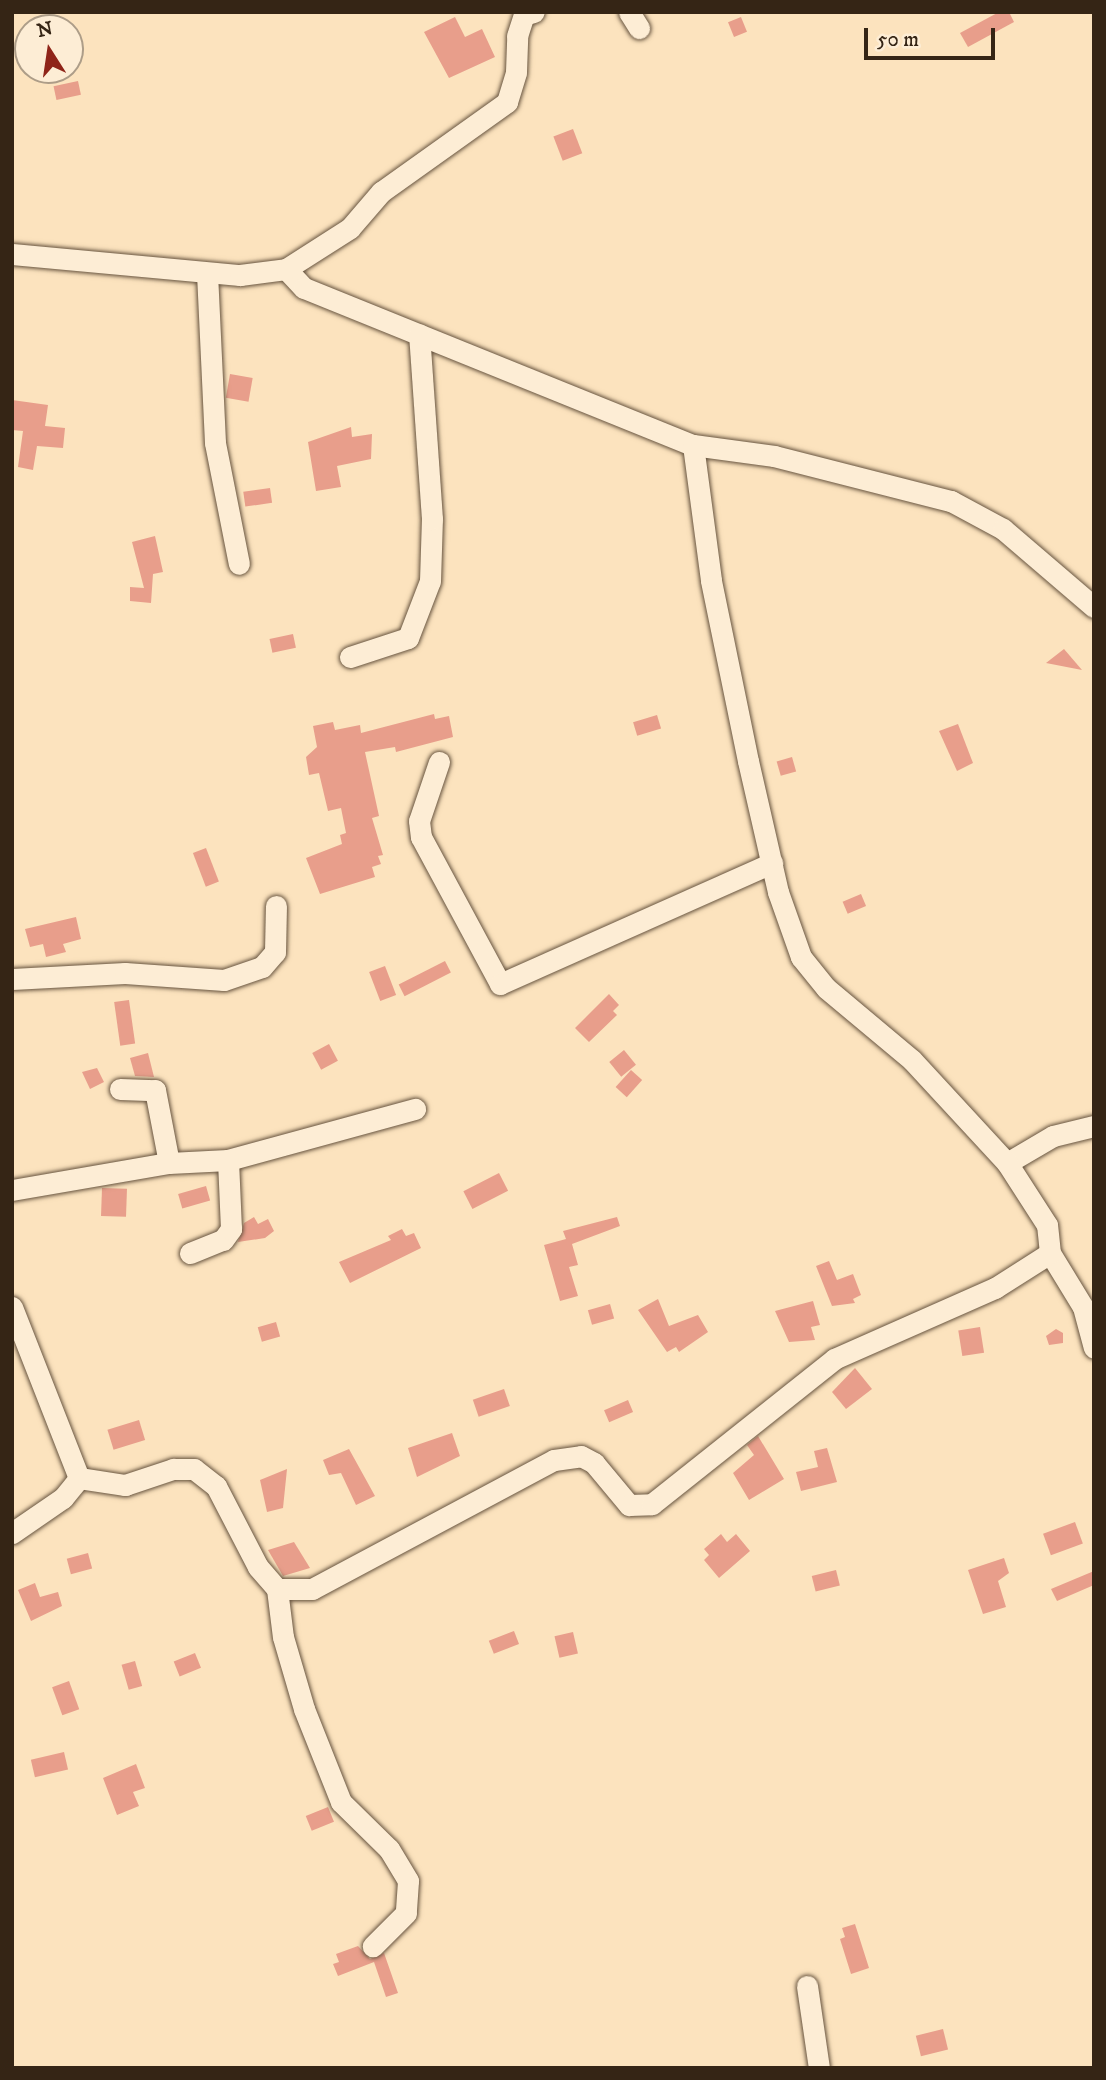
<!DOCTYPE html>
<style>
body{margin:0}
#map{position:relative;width:1106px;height:2080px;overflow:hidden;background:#fce3be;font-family:"IM FELL DW Pica",serif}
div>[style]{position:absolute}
.building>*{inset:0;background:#e89e8b;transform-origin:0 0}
.roads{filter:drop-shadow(0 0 2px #67543f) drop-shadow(0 0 2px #67543f)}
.minor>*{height:21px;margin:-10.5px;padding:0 10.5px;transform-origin:10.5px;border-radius:10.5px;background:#fdedd5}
span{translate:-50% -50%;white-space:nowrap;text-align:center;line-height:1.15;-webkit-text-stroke:5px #fdedd5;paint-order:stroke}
.frame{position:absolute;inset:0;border:14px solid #352515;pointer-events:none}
.north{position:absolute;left:14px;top:14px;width:70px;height:70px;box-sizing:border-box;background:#fdedd5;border:2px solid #ad9d88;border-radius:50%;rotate:348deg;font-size:19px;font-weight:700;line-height:28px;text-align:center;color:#352515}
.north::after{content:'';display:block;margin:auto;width:24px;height:32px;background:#8f2418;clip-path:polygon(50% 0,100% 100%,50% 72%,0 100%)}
.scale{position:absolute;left:864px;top:28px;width:131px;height:32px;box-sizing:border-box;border:4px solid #352515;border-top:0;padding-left:9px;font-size:21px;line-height:24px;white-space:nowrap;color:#352515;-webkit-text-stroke:5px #fdedd5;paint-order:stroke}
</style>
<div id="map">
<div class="building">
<i style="clip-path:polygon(999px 12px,1009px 12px,1014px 22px,968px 47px,960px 33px)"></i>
<i style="clip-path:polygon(455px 17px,465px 37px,482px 29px,495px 57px,449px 78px,424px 32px)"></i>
<i style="left:741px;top:17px;width:16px;height:14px;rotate:68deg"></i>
<i style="left:78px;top:81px;width:14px;height:25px;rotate:78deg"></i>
<i style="left:573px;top:129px;width:26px;height:21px;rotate:69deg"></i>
<i style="left:230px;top:374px;width:23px;height:24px;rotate:10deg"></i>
<i style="clip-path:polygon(12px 400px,48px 405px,45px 426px,65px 428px,63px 448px,37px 446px,33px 470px,18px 467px,23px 431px,12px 430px)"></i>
<i style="clip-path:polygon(351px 427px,352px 437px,372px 434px,371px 459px,337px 466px,341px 487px,316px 491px,308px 442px)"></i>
<i style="left:270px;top:488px;width:15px;height:27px;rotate:82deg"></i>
<i style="clip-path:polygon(155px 536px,163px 572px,153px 574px,151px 603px,130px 601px,130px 587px,144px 588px,132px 542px)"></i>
<i style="left:293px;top:634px;width:14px;height:24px;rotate:78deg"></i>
<i style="clip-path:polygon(1064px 649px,1082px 670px,1046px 663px)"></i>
<i style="clip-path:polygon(434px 714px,435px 719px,449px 716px,453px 737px,396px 752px,395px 747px,365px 752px,379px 816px,372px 818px,383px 855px,378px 856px,381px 864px,372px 867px,375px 877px,320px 894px,306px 858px,342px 844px,340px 835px,346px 833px,341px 808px,328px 811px,319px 773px,309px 775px,306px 757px,317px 747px,313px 726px,333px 722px,335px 730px,360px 725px,361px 733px)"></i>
<i style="left:657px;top:715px;width:14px;height:25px;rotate:73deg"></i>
<i style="clip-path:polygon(958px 724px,973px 763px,957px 771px,939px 731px)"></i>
<i style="left:792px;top:757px;width:15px;height:16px;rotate:74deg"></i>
<i style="left:206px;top:848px;width:36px;height:14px;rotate:69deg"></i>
<i style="left:861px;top:894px;width:13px;height:20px;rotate:67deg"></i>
<i style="clip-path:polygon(76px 917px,81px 939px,63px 944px,66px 952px,46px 957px,43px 944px,30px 947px,25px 929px)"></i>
<i style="left:445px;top:961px;width:13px;height:52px;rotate:63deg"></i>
<i style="left:385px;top:966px;width:31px;height:17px;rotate:69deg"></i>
<i style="clip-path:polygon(609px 994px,619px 1005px,613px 1011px,617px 1015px,589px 1042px,575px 1028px)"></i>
<i style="left:129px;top:1000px;width:44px;height:15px;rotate:82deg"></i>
<i style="left:329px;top:1044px;width:19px;height:19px;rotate:62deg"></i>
<i style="left:624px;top:1050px;width:19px;height:19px;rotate:51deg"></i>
<i style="clip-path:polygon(148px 1053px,154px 1077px,135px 1076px,130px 1058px)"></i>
<i style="clip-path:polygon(97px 1068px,104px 1082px,90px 1089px,82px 1072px)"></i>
<i style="left:631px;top:1070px;width:15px;height:23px;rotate:42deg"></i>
<i style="left:499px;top:1173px;width:20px;height:40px;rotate:63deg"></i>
<i style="left:206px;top:1186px;width:15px;height:29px;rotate:74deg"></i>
<i style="left:102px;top:1188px;width:25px;height:28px;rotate:2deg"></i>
<i style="clip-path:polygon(254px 1217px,258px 1224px,268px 1219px,274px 1231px,265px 1238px,238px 1242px,244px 1223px)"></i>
<i style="clip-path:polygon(617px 1217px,620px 1226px,572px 1244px,578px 1265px,569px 1267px,578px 1296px,560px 1301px,544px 1245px,566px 1239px,563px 1231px)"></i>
<i style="clip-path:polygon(402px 1229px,406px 1236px,414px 1233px,421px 1248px,350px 1283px,339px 1262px,391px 1240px,388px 1236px)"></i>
<i style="clip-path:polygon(829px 1261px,837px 1280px,853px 1274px,861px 1295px,853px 1299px,855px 1303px,832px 1306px,816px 1266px)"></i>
<i style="clip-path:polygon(658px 1299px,669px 1326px,698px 1315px,708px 1332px,679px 1352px,676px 1347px,667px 1352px,638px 1310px)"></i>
<i style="clip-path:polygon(813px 1301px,820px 1325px,811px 1327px,815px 1340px,789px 1342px,775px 1311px)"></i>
<i style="left:610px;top:1304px;width:15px;height:23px;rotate:74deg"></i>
<i style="left:276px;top:1322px;width:15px;height:19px;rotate:74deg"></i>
<i style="left:980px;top:1327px;width:26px;height:22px;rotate:81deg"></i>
<i style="clip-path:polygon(1056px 1329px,1063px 1333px,1063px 1343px,1049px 1345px,1046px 1336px)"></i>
<i style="clip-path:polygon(855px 1368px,872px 1389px,846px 1409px,832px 1392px)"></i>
<i style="left:504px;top:1389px;width:18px;height:33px;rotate:71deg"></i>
<i style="left:628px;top:1400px;width:13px;height:26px;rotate:67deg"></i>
<i style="left:139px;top:1420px;width:21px;height:33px;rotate:73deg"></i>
<i style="clip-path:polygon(452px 1433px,460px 1456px,417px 1477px,408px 1448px)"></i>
<i style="clip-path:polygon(758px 1436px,784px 1479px,749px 1500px,733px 1473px,754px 1455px,747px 1445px)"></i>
<i style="clip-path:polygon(827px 1448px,837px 1482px,801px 1491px,796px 1472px,818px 1467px,814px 1451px)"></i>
<i style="clip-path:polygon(349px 1449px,375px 1496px,356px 1505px,341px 1473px,329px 1475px,323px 1460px)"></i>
<i style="clip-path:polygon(287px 1469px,283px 1508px,267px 1512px,260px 1480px)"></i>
<i style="left:1075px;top:1522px;width:23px;height:34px;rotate:70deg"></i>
<i style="clip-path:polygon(721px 1534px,727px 1542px,736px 1534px,750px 1551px,719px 1578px,704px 1560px,709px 1555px,704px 1549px)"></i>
<i style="clip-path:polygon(294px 1542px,310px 1568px,283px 1576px,268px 1550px)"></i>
<i style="left:88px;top:1553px;width:16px;height:22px;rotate:75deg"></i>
<i style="clip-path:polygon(1004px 1558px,1009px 1573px,998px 1581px,1006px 1607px,983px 1614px,968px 1570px)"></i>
<i style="left:836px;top:1570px;width:16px;height:25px;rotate:76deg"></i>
<i style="clip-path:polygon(1094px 1571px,1094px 1585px,1057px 1601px,1051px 1589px)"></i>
<i style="clip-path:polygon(35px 1583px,40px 1597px,58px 1592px,62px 1606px,31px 1621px,18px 1590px)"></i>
<i style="left:514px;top:1631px;width:14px;height:27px;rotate:69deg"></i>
<i style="left:573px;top:1632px;width:22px;height:19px;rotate:77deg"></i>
<i style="left:195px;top:1653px;width:16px;height:23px;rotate:68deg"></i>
<i style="left:135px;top:1661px;width:26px;height:14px;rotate:74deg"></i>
<i style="left:69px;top:1681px;width:30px;height:18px;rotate:70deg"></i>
<i style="left:64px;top:1752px;width:18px;height:34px;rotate:77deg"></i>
<i style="clip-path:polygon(136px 1764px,145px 1788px,133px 1792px,139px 1806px,117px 1815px,103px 1778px)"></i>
<i style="left:328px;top:1807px;width:16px;height:24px;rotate:68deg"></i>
<i style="clip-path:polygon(855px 1924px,869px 1968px,851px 1974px,840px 1939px,845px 1937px,842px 1928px)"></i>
<i style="clip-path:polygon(358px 1946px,370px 1959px,384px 1953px,398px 1993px,386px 1997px,374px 1962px,338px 1976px,333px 1964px,339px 1962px,336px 1954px)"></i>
<i style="left:943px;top:2029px;width:21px;height:28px;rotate:76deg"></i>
</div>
<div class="roads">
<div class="minor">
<i style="left:629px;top:12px;width:19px;rotate:58deg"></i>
<i style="left:12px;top:254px;width:229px;rotate:5.3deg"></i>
<i style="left:240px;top:275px;width:46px;rotate:-7.4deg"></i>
<i style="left:286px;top:269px;width:26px;rotate:47deg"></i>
<i style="left:304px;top:288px;width:419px;rotate:22deg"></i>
<i style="left:693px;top:445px;width:82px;rotate:7.7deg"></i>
<i style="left:774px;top:456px;width:183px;rotate:14.3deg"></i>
<i style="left:951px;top:501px;width:59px;rotate:28.3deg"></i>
<i style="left:1003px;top:529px;width:120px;rotate:40.6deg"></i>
<i style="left:286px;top:269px;width:76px;rotate:-32.6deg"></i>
<i style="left:350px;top:228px;width:48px;rotate:-49.3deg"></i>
<i style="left:381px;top:192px;width:155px;rotate:-35.5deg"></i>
<i style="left:507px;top:102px;width:31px;rotate:-73deg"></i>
<i style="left:516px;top:72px;width:36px;rotate:-88deg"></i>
<i style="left:517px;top:36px;width:22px;rotate:-72deg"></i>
<i style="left:524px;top:15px;width:10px;rotate:-17deg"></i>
<i style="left:207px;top:273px;width:170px;rotate:87.3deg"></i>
<i style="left:215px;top:443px;width:123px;rotate:78.8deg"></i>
<i style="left:350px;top:657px;width:61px;rotate:-18.1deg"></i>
<i style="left:408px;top:638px;width:61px;rotate:-68.9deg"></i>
<i style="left:430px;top:581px;width:62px;rotate:-88.2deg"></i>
<i style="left:432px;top:519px;width:185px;rotate:-94deg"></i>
<i style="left:439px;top:762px;width:62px;rotate:108.7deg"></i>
<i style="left:419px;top:821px;width:16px;rotate:83deg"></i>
<i style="left:421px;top:837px;width:167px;rotate:61.7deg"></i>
<i style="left:500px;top:984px;width:298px;rotate:-24deg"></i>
<i style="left:12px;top:979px;width:113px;rotate:-3deg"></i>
<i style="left:125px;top:973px;width:99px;rotate:4deg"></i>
<i style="left:224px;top:980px;width:40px;rotate:-18.9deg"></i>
<i style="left:262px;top:967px;width:20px;rotate:-49deg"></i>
<i style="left:275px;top:952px;width:46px;rotate:-88.8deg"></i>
<i style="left:120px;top:1089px;width:35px;rotate:2deg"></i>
<i style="left:155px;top:1090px;width:74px;rotate:79.1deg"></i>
<i style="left:1007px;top:1163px;width:53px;rotate:-30.4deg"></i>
<i style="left:1053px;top:1136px;width:42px;rotate:-13.7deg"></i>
<i style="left:12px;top:1190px;width:159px;rotate:-9.8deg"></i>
<i style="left:169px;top:1163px;width:59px;rotate:-2.9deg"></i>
<i style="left:228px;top:1160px;width:194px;rotate:-15.3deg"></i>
<i style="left:190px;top:1253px;width:35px;rotate:-22deg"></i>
<i style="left:223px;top:1240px;width:14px;rotate:-54deg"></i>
<i style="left:231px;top:1229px;width:69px;rotate:-92.5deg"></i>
<i style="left:1050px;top:1253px;width:63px;rotate:58.6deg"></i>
<i style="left:1083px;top:1307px;width:42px;rotate:75deg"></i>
<i style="left:12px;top:1307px;width:184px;rotate:68.6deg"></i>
<i style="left:79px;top:1478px;width:47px;rotate:8.7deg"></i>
<i style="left:125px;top:1485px;width:51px;rotate:-18.4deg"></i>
<i style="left:173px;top:1469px;width:21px"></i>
<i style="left:194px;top:1469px;width:28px;rotate:38deg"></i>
<i style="left:216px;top:1486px;width:91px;rotate:62.6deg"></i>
<i style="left:258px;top:1567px;width:29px;rotate:49deg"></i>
<i style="left:277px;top:1589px;width:35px"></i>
<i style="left:312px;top:1589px;width:274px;rotate:-28.1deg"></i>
<i style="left:554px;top:1460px;width:27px;rotate:-8deg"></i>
<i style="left:581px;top:1456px;width:15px;rotate:28deg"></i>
<i style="left:594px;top:1463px;width:55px;rotate:50.2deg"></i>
<i style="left:629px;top:1505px;width:23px;rotate:-2deg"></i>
<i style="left:652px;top:1504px;width:233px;rotate:-38.5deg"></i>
<i style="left:834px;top:1359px;width:176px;rotate:-23.8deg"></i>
<i style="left:995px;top:1288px;width:65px;rotate:-32.5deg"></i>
<i style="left:1050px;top:1253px;width:28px;rotate:-96deg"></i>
<i style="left:1047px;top:1225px;width:74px;rotate:-122.8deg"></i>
<i style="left:1007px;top:1163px;width:140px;rotate:-132.7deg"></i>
<i style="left:912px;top:1060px;width:112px;rotate:-140.1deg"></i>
<i style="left:826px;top:988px;width:40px;rotate:-129deg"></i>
<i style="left:801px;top:957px;width:69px;rotate:-109.5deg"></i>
<i style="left:778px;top:892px;width:134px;rotate:-102.9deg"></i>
<i style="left:748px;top:761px;width:185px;rotate:-101.6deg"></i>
<i style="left:711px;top:580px;width:136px;rotate:-97.6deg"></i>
<i style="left:12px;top:1533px;width:62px;rotate:-34.5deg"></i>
<i style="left:63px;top:1498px;width:26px;rotate:-51deg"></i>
<i style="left:277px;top:1589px;width:48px;rotate:82.9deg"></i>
<i style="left:283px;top:1637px;width:75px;rotate:73.7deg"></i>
<i style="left:304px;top:1709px;width:100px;rotate:68.3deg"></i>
<i style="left:341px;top:1802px;width:67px;rotate:44.4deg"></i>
<i style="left:389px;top:1849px;width:37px;rotate:59deg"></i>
<i style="left:408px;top:1881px;width:32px;rotate:94deg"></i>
<i style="left:406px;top:1913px;width:47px;rotate:135deg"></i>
<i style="left:807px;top:1986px;width:83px;rotate:81.7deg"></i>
</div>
</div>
<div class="frame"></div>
<div class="north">N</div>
<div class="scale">50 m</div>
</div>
